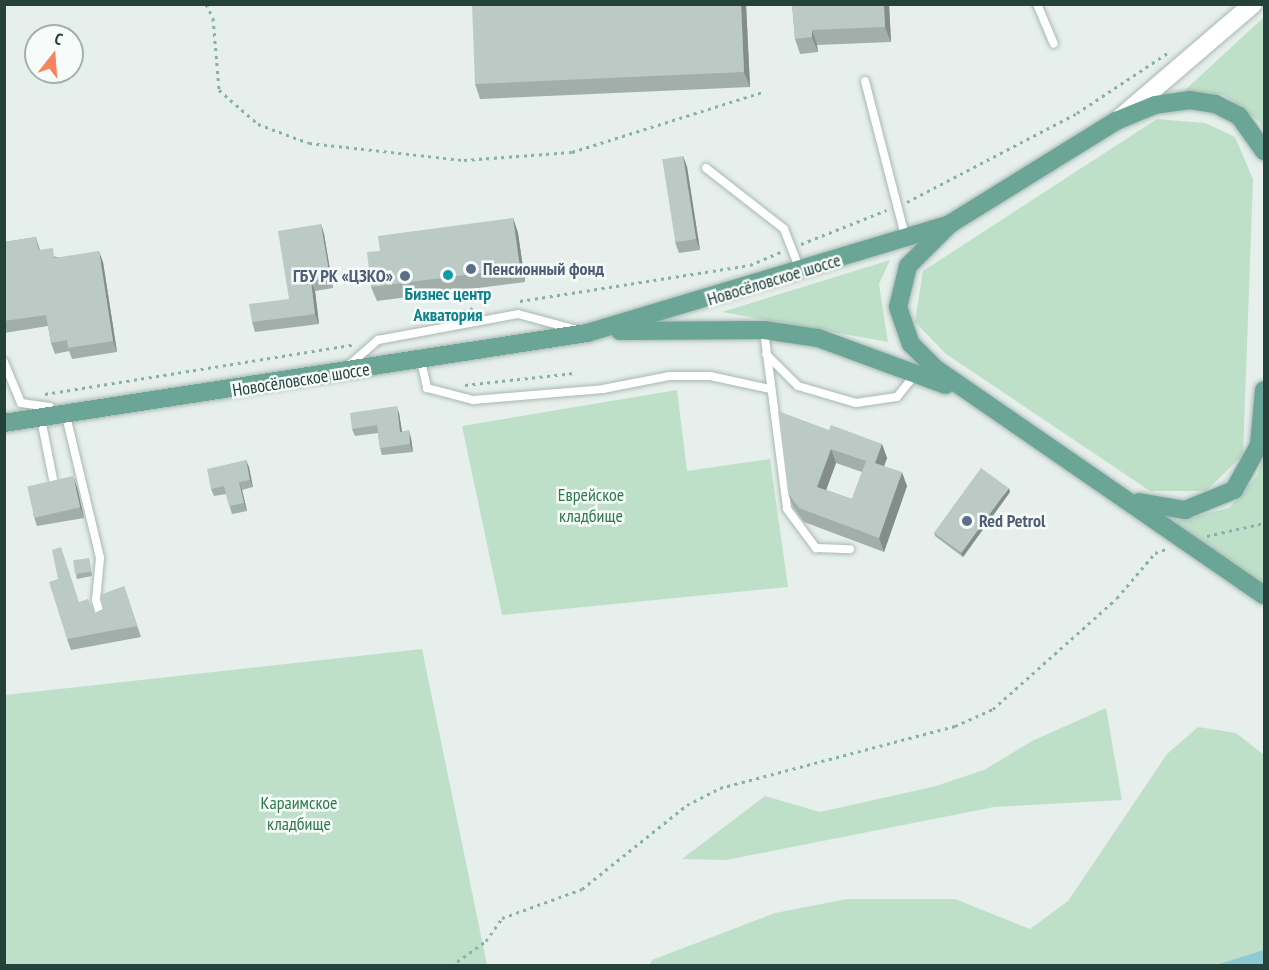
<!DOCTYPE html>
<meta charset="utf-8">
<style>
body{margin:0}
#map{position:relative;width:1269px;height:970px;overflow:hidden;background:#e6efeb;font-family:"PT Sans Narrow",sans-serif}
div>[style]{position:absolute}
.green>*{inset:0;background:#bfe0c8}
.water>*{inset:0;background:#8ec9d4}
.path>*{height:3px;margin-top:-1.5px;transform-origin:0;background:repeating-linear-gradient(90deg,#86b3a5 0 3px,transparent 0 7.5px)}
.roads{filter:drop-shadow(0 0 2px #a8b8b2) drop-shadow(0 0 2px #a8b8b2)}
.lane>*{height:8px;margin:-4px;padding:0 4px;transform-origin:4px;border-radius:4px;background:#fff}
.secondary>*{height:18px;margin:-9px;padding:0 9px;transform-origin:9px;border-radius:9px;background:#fff}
.primary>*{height:18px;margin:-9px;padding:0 9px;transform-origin:9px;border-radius:9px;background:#6aa596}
.wall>*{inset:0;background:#a1aea9}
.shaded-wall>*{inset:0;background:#838d89}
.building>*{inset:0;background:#bbcac4;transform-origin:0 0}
.dots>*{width:16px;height:16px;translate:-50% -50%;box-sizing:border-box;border:3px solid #f7fbf9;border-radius:50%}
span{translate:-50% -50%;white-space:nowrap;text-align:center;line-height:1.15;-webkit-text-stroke:5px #f7fbf9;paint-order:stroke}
.service-label{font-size:18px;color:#4e5e75;font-weight:700}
.left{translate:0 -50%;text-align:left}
.right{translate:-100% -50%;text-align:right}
.street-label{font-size:18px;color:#24423a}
.culture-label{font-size:18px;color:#0d838f;font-weight:700}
.park-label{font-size:18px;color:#2d7a4b}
.frame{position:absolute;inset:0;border:6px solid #24423a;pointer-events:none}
.north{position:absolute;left:24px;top:24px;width:60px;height:60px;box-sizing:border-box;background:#f7fbf9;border:2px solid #a3b1ad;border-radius:50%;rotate:17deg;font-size:16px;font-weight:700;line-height:24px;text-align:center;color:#24423a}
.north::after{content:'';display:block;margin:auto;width:21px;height:27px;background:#f4845f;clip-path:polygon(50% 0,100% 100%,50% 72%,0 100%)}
</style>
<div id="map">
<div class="green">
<i style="clip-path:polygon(1264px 17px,1264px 132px,1260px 122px,1224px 95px,1184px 91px)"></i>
<i style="clip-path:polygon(1157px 119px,1205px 123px,1235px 137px,1253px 179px,1243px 455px,1206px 491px,1150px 491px,946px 354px,915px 322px,923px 271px)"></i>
<i style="clip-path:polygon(890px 260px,879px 284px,888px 342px,722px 312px)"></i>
<i style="clip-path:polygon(677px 390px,687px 471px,770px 459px,788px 587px,502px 615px,462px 426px)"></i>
<i style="clip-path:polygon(1264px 454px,1264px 587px,1171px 522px,1229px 508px,1257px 476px)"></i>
<i style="clip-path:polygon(422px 649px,487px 965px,5px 965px,5px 695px)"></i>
<i style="clip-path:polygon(1106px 708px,1122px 800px,994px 807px,726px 860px,682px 859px,765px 796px,820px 812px,936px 786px,984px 770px,1032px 741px)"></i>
<i style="clip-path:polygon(1198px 727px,1236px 733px,1264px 755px,1264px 965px,649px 966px,652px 960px,775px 913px,847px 899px,955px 899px,1030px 929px,1068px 901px,1167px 754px)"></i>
</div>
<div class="water">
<i style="clip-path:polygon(1264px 950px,1264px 965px,1216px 965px)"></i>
</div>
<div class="path">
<i style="left:206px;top:4px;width:16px;rotate:63deg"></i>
<i style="left:213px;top:18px;width:72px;rotate:85.2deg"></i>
<i style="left:219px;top:90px;width:52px;rotate:41.1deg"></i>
<i style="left:258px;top:124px;width:54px;rotate:20.4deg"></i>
<i style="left:309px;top:143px;width:156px;rotate:6.3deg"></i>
<i style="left:464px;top:160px;width:108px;rotate:-4.2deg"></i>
<i style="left:572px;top:152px;width:202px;rotate:-17.5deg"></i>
<i style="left:907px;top:202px;width:192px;rotate:-27.6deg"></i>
<i style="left:1077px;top:113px;width:110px;rotate:-33.5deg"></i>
<i style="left:801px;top:244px;width:92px;rotate:-21.6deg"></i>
<i style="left:520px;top:301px;width:233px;rotate:-8.9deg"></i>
<i style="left:750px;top:265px;width:34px;rotate:-23deg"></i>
<i style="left:411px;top:321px;width:65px;rotate:-11.5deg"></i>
<i style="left:465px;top:385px;width:110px;rotate:-6.3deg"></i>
<i style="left:45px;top:394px;width:311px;rotate:-9.1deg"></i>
<i style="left:1207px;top:536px;width:58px;rotate:-12.8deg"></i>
<i style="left:451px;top:966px;width:43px;rotate:-35.5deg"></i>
<i style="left:486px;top:941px;width:28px;rotate:-55deg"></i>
<i style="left:502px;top:918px;width:85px;rotate:-19.9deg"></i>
<i style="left:582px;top:889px;width:134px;rotate:-38.7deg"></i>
<i style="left:687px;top:805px;width:37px;rotate:-27deg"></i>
<i style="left:720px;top:788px;width:243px;rotate:-14.8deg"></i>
<i style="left:955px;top:726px;width:42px;rotate:-24.1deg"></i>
<i style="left:993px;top:709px;width:166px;rotate:-41.8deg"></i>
<i style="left:1117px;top:598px;width:59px;rotate:-49.8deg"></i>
<i style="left:1155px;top:553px;width:12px;rotate:-20deg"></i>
</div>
<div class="roads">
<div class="lane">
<i style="left:1037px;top:4px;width:43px;rotate:67deg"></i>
<i style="left:865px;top:81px;width:160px;rotate:75.5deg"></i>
<i style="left:706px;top:168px;width:99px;rotate:38deg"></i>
<i style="left:784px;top:229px;width:44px;rotate:68.7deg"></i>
<i style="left:764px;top:331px;width:179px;rotate:82.6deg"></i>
<i style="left:787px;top:509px;width:49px;rotate:53.4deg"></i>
<i style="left:816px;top:548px;width:34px;rotate:2deg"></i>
<i style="left:766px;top:354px;width:45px;rotate:45deg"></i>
<i style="left:798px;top:386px;width:60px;rotate:16.3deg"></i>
<i style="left:856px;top:403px;width:41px;rotate:-8.3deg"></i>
<i style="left:897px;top:397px;width:28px;rotate:-51deg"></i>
<i style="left:421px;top:361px;width:28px;rotate:77deg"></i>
<i style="left:427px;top:388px;width:48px;rotate:14.6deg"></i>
<i style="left:473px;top:400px;width:130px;rotate:-4.8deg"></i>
<i style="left:603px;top:389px;width:67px;rotate:-11.1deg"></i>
<i style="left:669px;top:376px;width:41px"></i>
<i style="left:710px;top:376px;width:61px;rotate:12.2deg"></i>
<i style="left:4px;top:362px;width:44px;rotate:67.5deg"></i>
<i style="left:21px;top:403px;width:29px;rotate:8deg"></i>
<i style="left:348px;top:366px;width:40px;rotate:-41deg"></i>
<i style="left:378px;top:340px;width:142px;rotate:-10.5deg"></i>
<i style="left:518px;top:314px;width:58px;rotate:15deg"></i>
<i style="left:66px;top:416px;width:146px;rotate:76.5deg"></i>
<i style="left:100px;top:558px;width:42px;rotate:95.4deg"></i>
<i style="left:96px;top:600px;width:20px;rotate:75deg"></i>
<i style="left:41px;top:419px;width:61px;rotate:78.7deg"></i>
</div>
<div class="secondary">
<i style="left:1120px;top:118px;width:175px;rotate:-40.6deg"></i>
</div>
<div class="primary">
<i style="left:1264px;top:151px;width:43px;rotate:-125.5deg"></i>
<i style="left:1239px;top:116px;width:27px;rotate:-153deg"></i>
<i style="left:1215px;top:104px;width:25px;rotate:-171deg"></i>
<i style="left:1190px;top:100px;width:35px;rotate:172deg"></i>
<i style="left:1155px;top:105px;width:42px;rotate:157.7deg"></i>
<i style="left:1116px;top:121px;width:195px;rotate:148.2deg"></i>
<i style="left:950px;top:224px;width:59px;rotate:135deg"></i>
<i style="left:908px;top:266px;width:42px;rotate:103.7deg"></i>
<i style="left:898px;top:307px;width:39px;rotate:71deg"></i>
<i style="left:911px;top:344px;width:35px;rotate:45deg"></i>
<i style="left:936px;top:369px;width:398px;rotate:34.6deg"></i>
<i style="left:620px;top:331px;width:144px;rotate:-0.4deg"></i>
<i style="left:764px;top:330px;width:55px;rotate:8.4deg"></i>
<i style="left:818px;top:338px;width:136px;rotate:20.2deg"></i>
<i style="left:4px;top:423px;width:590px;rotate:-8.78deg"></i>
<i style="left:587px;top:333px;width:379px;rotate:-16.7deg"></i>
<i style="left:1139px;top:502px;width:47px;rotate:9.9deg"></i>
<i style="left:1185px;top:510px;width:53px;rotate:-22.2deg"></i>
<i style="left:1234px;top:490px;width:51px;rotate:-60.9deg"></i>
<i style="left:1259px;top:445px;width:55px;rotate:-84.8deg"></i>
</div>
</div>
<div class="wall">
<i style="clip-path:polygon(746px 4px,750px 87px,480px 99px,475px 84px)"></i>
<i style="clip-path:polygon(792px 4px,889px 4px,891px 42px,817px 45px,818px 52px,800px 54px,795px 39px)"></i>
<i style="clip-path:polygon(683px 156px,687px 167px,700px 250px,679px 253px,675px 242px)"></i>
<i style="clip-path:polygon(513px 218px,518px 233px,525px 282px,377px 301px,371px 287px,380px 251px)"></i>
<i style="clip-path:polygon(321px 224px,324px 234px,333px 288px,315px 291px,319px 324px,255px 332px,252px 322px,289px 299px)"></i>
<i style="clip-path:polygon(36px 237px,40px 250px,56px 257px,103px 262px,117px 352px,72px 359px,69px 351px,55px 354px,51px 343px,48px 326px,4px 333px,4px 242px)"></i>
<i style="clip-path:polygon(399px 413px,402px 431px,411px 438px,413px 452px,382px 455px,380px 448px,378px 433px,355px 436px,352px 429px)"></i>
<i style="clip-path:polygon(evenodd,829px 430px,882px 444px,887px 458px,884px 466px,907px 486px,884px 552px,804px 522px,793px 507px,788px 493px,829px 430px,836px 463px,862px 472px,852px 499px,826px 490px,836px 463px)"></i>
<i style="clip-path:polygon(246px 460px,253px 487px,242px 490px,247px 511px,232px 514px,226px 494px,214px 496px,211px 489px)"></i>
<i style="clip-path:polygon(77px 487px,84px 518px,37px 526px,33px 514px)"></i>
<i style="clip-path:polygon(1010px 492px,963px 557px,935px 536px,934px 533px)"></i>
<i style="clip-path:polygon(89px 558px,92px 576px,77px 579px,76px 575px)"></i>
<i style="clip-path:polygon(124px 586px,141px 637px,71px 650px,67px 639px,80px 602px,95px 613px,103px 609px)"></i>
</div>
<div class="shaded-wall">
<i style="clip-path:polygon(741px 4px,746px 4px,750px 87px,744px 72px)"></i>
<i style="clip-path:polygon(884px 4px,889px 4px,891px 42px,885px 27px)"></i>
<i style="clip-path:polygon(812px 30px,817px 45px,818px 52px,812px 37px)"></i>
<i style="clip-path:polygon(683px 156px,687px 167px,700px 250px,696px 239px)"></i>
<i style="clip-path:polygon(513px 218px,518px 233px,525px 282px,520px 268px)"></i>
<i style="clip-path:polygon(321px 224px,324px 234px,333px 288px,330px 278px)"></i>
<i style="clip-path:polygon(99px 251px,103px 262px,117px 352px,113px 341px)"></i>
<i style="clip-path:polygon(311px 281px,315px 291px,319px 324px,315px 314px)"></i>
<i style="clip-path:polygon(397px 406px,399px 413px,403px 439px,400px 432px)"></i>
<i style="clip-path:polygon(409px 430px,411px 438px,413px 452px,410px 444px)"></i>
<i style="clip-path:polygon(882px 444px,887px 458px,880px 477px,875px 463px)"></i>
<i style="clip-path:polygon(831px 449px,836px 463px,822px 501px,817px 487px)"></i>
<i style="clip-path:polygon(246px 460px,249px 467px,253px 487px,250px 480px)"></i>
<i style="clip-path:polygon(902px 472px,907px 486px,884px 552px,879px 538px)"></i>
<i style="clip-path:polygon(73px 476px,77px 487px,84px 518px,80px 507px)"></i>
<i style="clip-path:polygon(239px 482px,242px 490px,247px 511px,244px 503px)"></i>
<i style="clip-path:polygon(1009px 488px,1010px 492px,963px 557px,961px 553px)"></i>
</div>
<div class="building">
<i style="clip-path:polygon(472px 4px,741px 4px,744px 72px,475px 84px)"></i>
<i style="clip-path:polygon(792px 4px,884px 4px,885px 27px,812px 30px,812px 37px,795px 39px)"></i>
<i style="left:683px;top:156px;width:84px;height:21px;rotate:81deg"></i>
<i style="clip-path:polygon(513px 218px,520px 268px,371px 287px,367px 252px,380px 251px,378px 236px)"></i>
<i style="clip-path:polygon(321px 224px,330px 278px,311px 281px,315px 314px,252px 322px,249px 304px,289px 299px,278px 231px)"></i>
<i style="clip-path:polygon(36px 237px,38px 250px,53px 248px,54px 258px,99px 251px,113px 341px,68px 348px,67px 340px,51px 343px,46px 315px,4px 321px,4px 242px)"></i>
<i style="clip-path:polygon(397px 406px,400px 432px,409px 430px,410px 444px,380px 448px,377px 425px,352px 429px,350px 413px)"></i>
<i style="clip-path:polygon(evenodd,778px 411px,829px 430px,831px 425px,882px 444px,875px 463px,902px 472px,879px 538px,799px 508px,788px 493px,778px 411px,831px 449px,866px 461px,852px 499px,817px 487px,831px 449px)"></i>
<i style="clip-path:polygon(246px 460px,250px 480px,239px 482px,244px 503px,229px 506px,224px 486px,211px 489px,207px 469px)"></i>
<i style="left:981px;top:468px;width:34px;height:80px;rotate:36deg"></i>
<i style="left:73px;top:476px;width:32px;height:47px;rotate:77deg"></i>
<i style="clip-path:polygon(61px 547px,79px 602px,88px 599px,95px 613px,103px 609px,100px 595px,124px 586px,137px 626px,67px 639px,49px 582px,58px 579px,52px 550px)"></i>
<i style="left:89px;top:558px;width:14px;height:16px;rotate:82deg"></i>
</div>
<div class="dots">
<i style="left:471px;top:269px;background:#5c6f8a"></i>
<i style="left:448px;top:275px;background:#0f9aa8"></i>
<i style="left:405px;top:276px;background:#5c6f8a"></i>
<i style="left:967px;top:521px;background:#5c6f8a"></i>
</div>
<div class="service-label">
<span class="left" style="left:483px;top:269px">Пенсионный фонд</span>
<span class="right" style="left:393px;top:276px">ГБУ РК «ЦЗКО»</span>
<span class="left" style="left:979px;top:521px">Red Petrol</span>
</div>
<div class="street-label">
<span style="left:774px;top:280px;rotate:-17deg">Новосёловское шоссе</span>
<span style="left:301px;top:380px;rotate:-9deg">Новосёловское шоссе</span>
</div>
<div class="culture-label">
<span style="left:448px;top:305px">Бизнес центр<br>Акватория</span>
</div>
<div class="park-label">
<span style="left:591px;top:506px">Еврейское<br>кладбище</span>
<span style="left:299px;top:814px">Караимское<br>кладбище</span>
</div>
<div class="frame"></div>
<div class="north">С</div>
</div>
